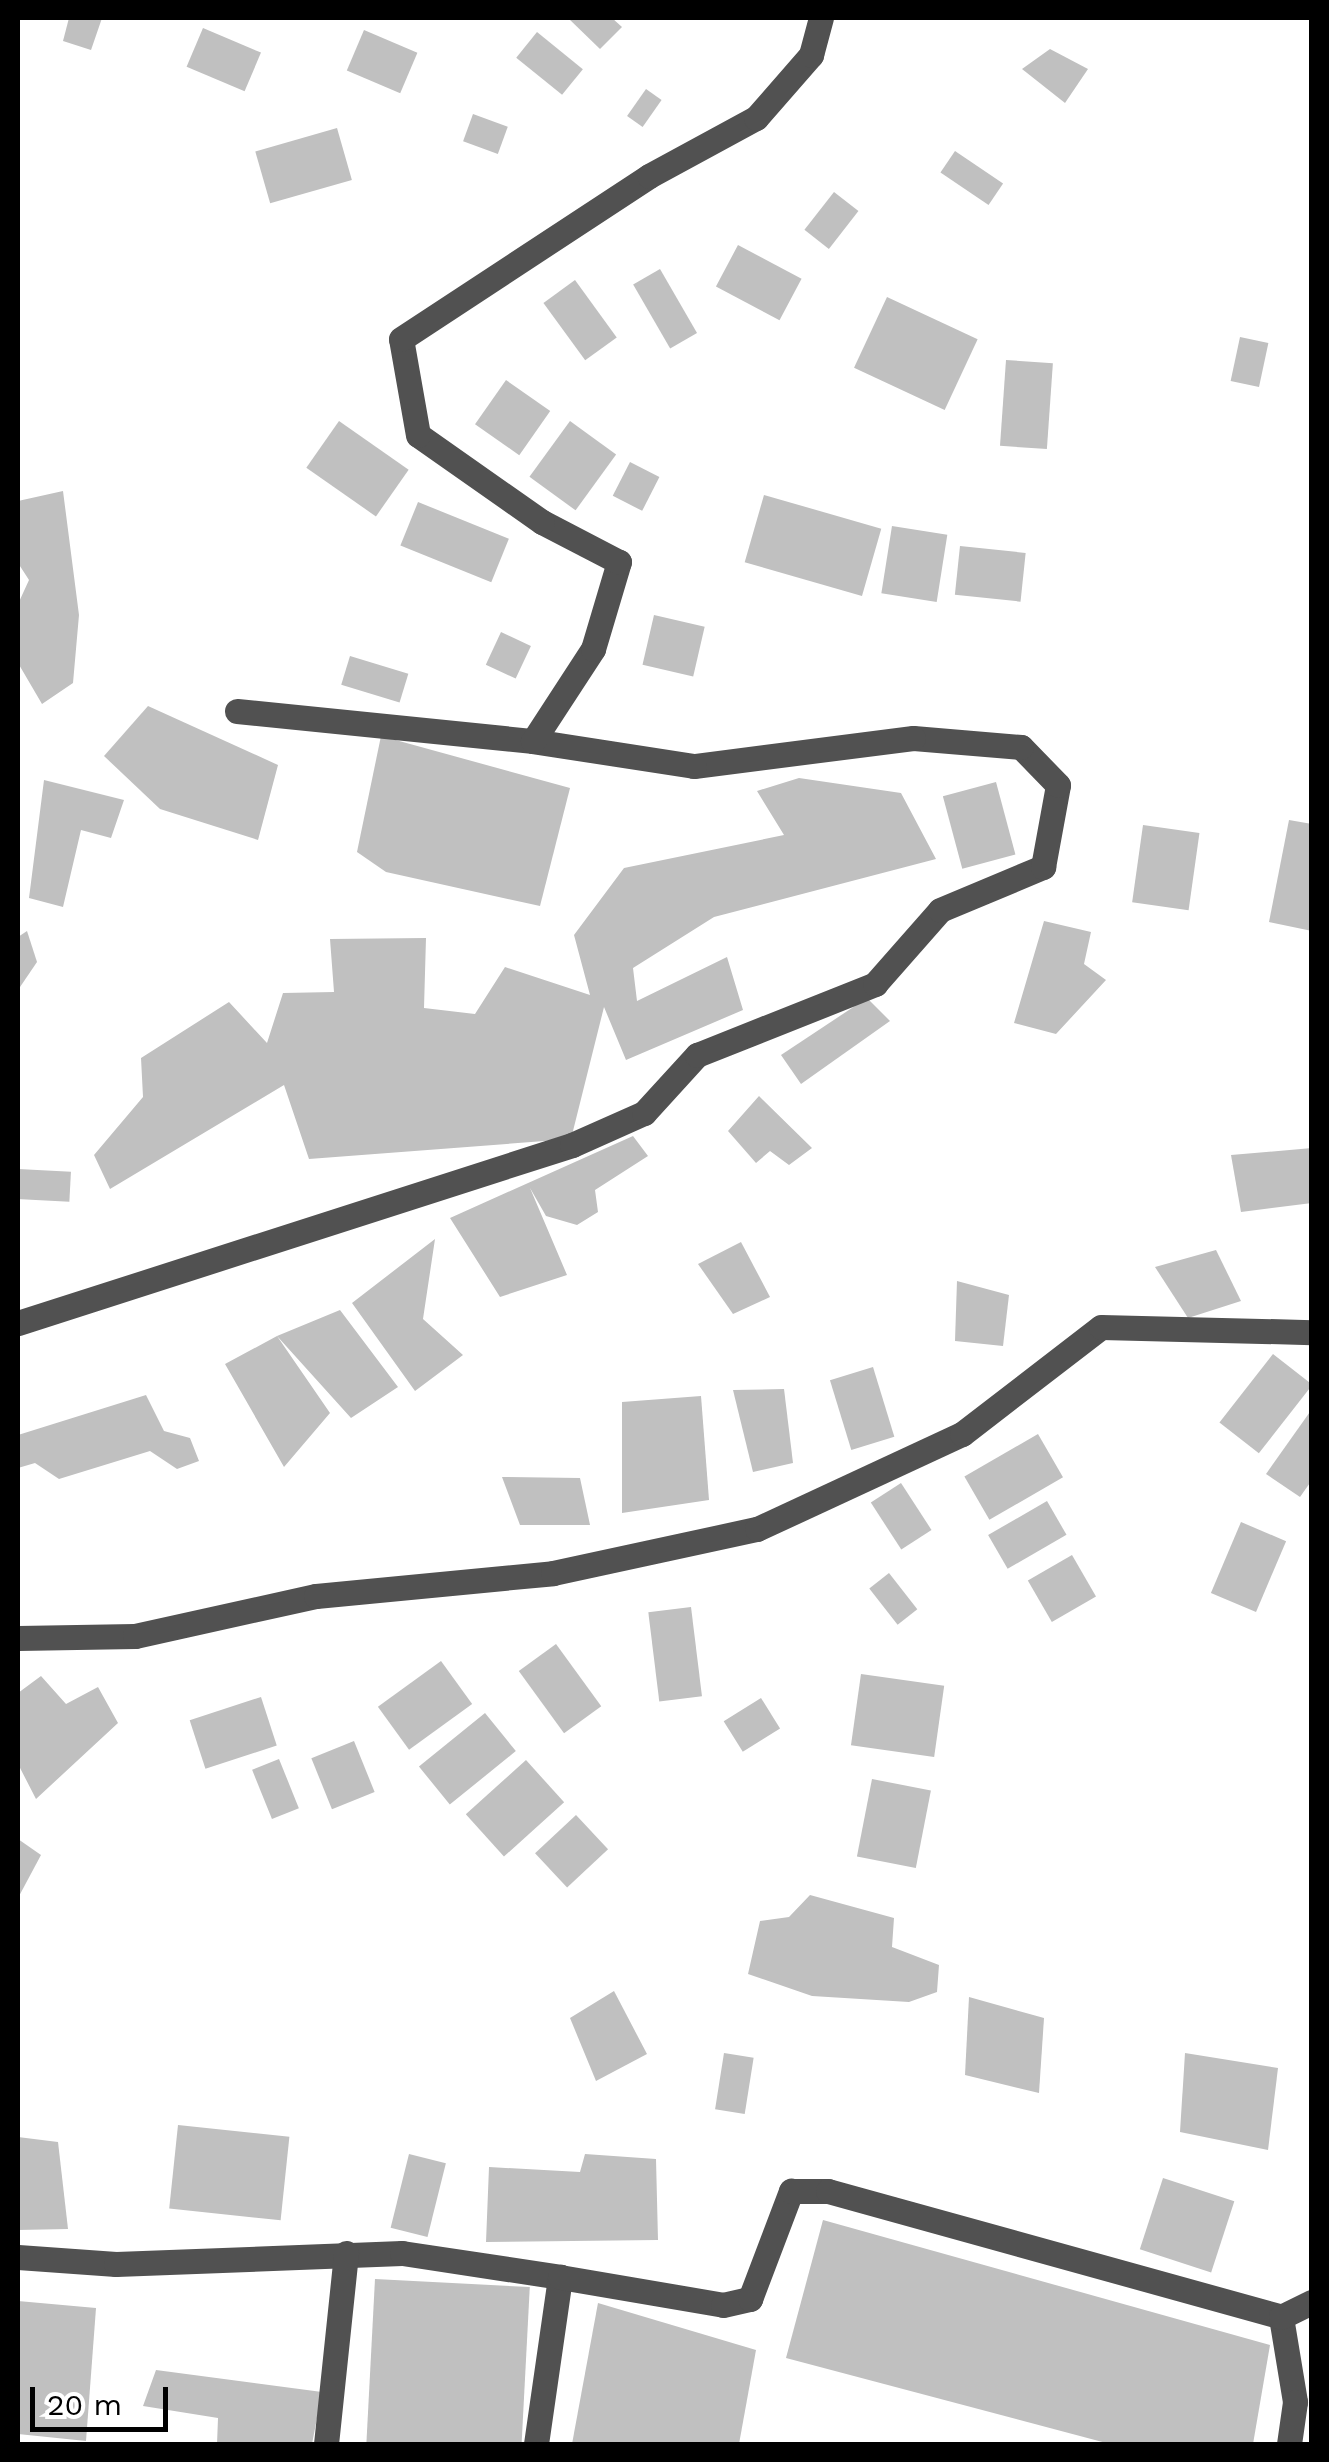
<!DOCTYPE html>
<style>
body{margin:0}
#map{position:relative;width:1329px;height:2462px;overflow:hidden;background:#fff;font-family:"Work Sans",sans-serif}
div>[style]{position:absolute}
.building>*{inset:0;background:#c0c0c0;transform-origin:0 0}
.minor>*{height:25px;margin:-12.5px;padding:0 12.5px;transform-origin:12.5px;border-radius:12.5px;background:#515151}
span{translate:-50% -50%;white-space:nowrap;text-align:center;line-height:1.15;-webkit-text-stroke:9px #fff;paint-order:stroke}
.frame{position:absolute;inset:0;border:20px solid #000;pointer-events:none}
.scale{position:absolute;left:30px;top:2387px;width:138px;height:45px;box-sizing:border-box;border:5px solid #000;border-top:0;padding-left:12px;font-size:30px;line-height:35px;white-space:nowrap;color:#000;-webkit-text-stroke:8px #fff;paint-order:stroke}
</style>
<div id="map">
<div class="building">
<i style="clip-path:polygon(69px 18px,102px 18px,91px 50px,63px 41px)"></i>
<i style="clip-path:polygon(568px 18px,612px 18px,622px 27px,600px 49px)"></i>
<i style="left:203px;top:28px;width:63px;height:42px;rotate:23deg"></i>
<i style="left:364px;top:30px;width:58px;height:44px;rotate:23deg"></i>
<i style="left:537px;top:32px;width:59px;height:33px;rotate:39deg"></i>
<i style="clip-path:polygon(1050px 49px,1088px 69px,1065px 103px,1022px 69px)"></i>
<i style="left:646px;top:89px;width:19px;height:33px;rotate:35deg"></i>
<i style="left:473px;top:114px;width:37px;height:29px;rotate:20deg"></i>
<i style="left:337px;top:128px;width:54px;height:85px;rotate:74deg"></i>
<i style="left:955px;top:151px;width:58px;height:26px;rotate:34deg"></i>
<i style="left:834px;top:192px;width:31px;height:48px;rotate:38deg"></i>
<i style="left:738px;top:245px;width:72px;height:47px;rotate:28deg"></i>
<i style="left:660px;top:269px;width:74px;height:31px;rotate:60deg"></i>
<i style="left:575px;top:280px;width:71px;height:39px;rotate:54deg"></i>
<i style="left:887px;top:297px;width:100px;height:78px;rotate:25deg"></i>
<i style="left:1240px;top:337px;width:29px;height:45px;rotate:12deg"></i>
<i style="left:1006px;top:360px;width:47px;height:86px;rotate:4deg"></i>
<i style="left:506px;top:380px;width:54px;height:54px;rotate:35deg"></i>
<i style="left:339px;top:421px;width:85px;height:57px;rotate:35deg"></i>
<i style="left:570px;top:421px;width:57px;height:69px;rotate:36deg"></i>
<i style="left:630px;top:462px;width:33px;height:38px;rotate:27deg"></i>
<i style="clip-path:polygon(63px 491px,79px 615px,73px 683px,42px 704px,18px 663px,18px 604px,29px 580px,18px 563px,18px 501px)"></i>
<i style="left:764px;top:495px;width:122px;height:70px;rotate:16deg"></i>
<i style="left:418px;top:502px;width:98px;height:47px;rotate:22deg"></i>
<i style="left:892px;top:526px;width:56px;height:68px;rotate:9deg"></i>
<i style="left:960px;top:546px;width:66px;height:49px;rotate:6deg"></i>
<i style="left:654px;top:615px;width:52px;height:51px;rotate:13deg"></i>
<i style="left:501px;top:632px;width:33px;height:36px;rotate:25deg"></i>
<i style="left:350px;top:656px;width:61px;height:30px;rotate:17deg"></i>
<i style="clip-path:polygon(148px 706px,278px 765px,258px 840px,160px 809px,104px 756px)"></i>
<i style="clip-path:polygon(381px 736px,570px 788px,540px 906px,386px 872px,357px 852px)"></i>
<i style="clip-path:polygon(799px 778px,901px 793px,936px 859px,714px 917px,633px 968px,637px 1001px,727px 957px,743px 1010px,626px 1060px,604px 1007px,571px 1139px,309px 1159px,284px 1085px,110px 1189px,94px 1155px,143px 1097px,141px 1058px,229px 1002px,267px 1043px,283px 993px,334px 992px,330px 939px,426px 938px,424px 1008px,475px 1014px,505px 967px,590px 995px,574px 935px,624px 868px,784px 835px,757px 791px)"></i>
<i style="clip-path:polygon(44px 780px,124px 800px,111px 838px,81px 830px,63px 907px,29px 898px)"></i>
<i style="left:996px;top:782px;width:75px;height:55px;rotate:75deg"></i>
<i style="clip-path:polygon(1289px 820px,1312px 824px,1312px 931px,1269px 922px)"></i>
<i style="left:1143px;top:825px;width:57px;height:78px;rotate:8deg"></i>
<i style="clip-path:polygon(1044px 921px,1091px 932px,1084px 964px,1106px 980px,1056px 1034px,1014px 1023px)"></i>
<i style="clip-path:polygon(27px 931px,37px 962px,18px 990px,18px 937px)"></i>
<i style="clip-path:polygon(867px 998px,890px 1021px,801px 1084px,781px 1055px)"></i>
<i style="clip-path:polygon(759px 1096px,812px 1148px,789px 1165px,770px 1151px,756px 1163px,728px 1131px)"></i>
<i style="clip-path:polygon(633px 1136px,648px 1156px,595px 1190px,598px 1212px,577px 1225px,546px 1216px,530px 1188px,567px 1275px,500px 1297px,450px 1218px)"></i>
<i style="clip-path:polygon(1312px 1148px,1312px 1203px,1241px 1212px,1231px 1155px)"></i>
<i style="left:18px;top:1169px;width:53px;height:30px;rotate:3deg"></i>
<i style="clip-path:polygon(435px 1239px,423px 1319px,463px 1355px,415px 1391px,352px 1303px)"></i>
<i style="clip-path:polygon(741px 1242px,770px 1297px,733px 1314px,698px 1264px)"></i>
<i style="clip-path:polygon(1216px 1250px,1241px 1301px,1188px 1318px,1155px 1267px)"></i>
<i style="clip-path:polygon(957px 1281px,1009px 1295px,1003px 1346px,955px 1341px)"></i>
<i style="clip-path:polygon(340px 1310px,398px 1387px,351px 1418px,277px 1336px,330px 1413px,284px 1467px,225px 1364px,277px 1336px)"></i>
<i style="left:1273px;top:1354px;width:50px;height:87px;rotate:38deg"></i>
<i style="left:873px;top:1367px;width:73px;height:45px;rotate:73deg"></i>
<i style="clip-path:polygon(784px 1389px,793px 1463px,753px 1472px,733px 1390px)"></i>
<i style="clip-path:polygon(146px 1395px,164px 1431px,190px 1438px,199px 1461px,177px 1469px,150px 1451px,59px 1479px,35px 1463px,18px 1468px,18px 1435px)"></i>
<i style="clip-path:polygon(701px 1396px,709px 1500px,622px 1513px,622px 1402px)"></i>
<i style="clip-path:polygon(1312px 1409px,1312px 1480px,1300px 1497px,1266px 1474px)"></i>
<i style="left:1038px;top:1434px;width:50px;height:85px;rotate:60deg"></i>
<i style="clip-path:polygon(502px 1477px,580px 1478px,590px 1525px,520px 1525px)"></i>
<i style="left:901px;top:1483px;width:56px;height:36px;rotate:57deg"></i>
<i style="left:1047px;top:1501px;width:39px;height:68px;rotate:60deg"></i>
<i style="left:1241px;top:1522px;width:49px;height:77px;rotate:23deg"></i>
<i style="left:1072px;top:1555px;width:48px;height:51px;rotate:60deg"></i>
<i style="left:889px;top:1573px;width:46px;height:25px;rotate:52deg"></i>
<i style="left:691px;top:1607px;width:90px;height:43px;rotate:83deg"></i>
<i style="left:556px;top:1644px;width:77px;height:46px;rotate:54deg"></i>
<i style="left:441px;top:1661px;width:53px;height:78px;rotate:54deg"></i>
<i style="left:861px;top:1674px;width:84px;height:72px;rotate:8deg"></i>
<i style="clip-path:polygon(41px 1676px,66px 1704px,98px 1687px,118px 1723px,36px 1799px,18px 1764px,18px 1693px)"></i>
<i style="left:261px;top:1697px;width:51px;height:75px;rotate:72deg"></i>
<i style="left:761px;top:1698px;width:36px;height:44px;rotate:58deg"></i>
<i style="left:485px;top:1713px;width:49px;height:85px;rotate:51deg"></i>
<i style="left:354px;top:1741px;width:55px;height:46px;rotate:68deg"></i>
<i style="left:279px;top:1759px;width:53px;height:29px;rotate:68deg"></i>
<i style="left:526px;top:1760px;width:57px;height:81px;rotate:48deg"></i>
<i style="left:872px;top:1779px;width:60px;height:79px;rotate:11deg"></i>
<i style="left:576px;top:1815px;width:47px;height:56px;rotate:47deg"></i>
<i style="clip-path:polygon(18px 1839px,41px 1855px,18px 1898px)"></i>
<i style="clip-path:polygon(810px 1895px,894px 1918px,892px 1947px,939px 1965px,937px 1992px,909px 2002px,812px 1996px,748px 1974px,760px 1921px,789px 1917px)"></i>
<i style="clip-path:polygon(614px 1991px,647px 2054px,596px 2081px,570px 2018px)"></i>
<i style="clip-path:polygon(969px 1997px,1044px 2018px,1039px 2093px,965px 2075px)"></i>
<i style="left:724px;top:2053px;width:30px;height:57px;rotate:9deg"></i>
<i style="clip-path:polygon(1185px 2053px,1278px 2068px,1268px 2150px,1180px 2132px)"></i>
<i style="left:178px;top:2125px;width:112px;height:84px;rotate:6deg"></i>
<i style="clip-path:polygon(18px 2137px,58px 2142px,68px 2229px,18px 2230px)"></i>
<i style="left:409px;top:2154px;width:38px;height:76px;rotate:14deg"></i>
<i style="clip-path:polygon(585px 2154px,656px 2159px,658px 2240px,486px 2242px,489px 2167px,580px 2172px)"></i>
<i style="left:1163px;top:2178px;width:75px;height:75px;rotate:18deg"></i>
<i style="clip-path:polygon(823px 2220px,1270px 2345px,1253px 2444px,1110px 2444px,786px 2358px)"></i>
<i style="left:375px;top:2279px;width:155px;height:166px;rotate:3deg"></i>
<i style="clip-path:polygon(18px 2301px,96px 2308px,86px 2441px,18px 2434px)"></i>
<i style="clip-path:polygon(598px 2303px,756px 2350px,739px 2444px,572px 2444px)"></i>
<i style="clip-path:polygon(156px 2370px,322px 2392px,312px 2444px,217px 2444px,218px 2418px,143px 2406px)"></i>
</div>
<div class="minor">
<i style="left:237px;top:711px;width:298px;rotate:5.8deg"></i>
<i style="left:18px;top:1323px;width:582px;rotate:-17.81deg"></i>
<i style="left:572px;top:1145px;width:79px;rotate:-24deg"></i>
<i style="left:644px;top:1113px;width:79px;rotate:-47.6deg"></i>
<i style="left:697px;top:1055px;width:192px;rotate:-21.7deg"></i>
<i style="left:875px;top:984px;width:98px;rotate:-48.7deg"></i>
<i style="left:940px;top:910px;width:112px;rotate:-22.7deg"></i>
<i style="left:1043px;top:867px;width:83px;rotate:-79.6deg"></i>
<i style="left:1058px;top:785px;width:53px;rotate:-134.2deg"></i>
<i style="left:1021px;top:747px;width:108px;rotate:-175.2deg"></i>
<i style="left:913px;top:738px;width:221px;rotate:172.7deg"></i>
<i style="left:694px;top:766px;width:163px;rotate:-171.2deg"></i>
<i style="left:533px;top:741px;width:110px;rotate:-56.9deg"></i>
<i style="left:593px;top:649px;width:91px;rotate:-73.4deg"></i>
<i style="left:619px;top:562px;width:87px;rotate:-152.5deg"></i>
<i style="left:542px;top:522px;width:151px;rotate:-144.9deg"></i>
<i style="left:418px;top:435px;width:97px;rotate:-100deg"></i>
<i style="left:401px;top:339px;width:297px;rotate:-33.3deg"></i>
<i style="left:649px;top:176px;width:122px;rotate:-28.5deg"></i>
<i style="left:756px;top:118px;width:84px;rotate:-48.9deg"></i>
<i style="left:811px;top:55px;width:38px;rotate:-75deg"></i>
<i style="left:18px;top:1638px;width:117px;rotate:-1deg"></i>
<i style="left:135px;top:1636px;width:185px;rotate:-12.5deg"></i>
<i style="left:316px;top:1596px;width:238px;rotate:-5.5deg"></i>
<i style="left:553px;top:1573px;width:209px;rotate:-12.2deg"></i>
<i style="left:757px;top:1529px;width:226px;rotate:-24.9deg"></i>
<i style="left:962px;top:1434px;width:175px;rotate:-37.6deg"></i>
<i style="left:1101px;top:1327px;width:211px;rotate:1.4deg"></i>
<i style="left:18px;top:2257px;width:98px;rotate:4.1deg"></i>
<i style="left:116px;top:2264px;width:286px;rotate:-2.2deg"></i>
<i style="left:402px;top:2253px;width:160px;rotate:8.6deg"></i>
<i style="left:1281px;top:2317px;width:86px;rotate:80.6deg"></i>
<i style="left:1295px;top:2402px;width:42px;rotate:98.1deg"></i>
<i style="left:326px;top:2444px;width:192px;rotate:-84deg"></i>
<i style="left:536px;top:2444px;width:169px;rotate:-81.8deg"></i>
<i style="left:560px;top:2277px;width:165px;rotate:9.7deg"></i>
<i style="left:723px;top:2305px;width:28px;rotate:-13deg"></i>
<i style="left:750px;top:2299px;width:116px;rotate:-69.2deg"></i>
<i style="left:791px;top:2191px;width:37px"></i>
<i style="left:828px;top:2191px;width:470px;rotate:15.5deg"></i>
<i style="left:1281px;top:2317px;width:34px;rotate:-26deg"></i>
</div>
<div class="frame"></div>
<div class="scale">20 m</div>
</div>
